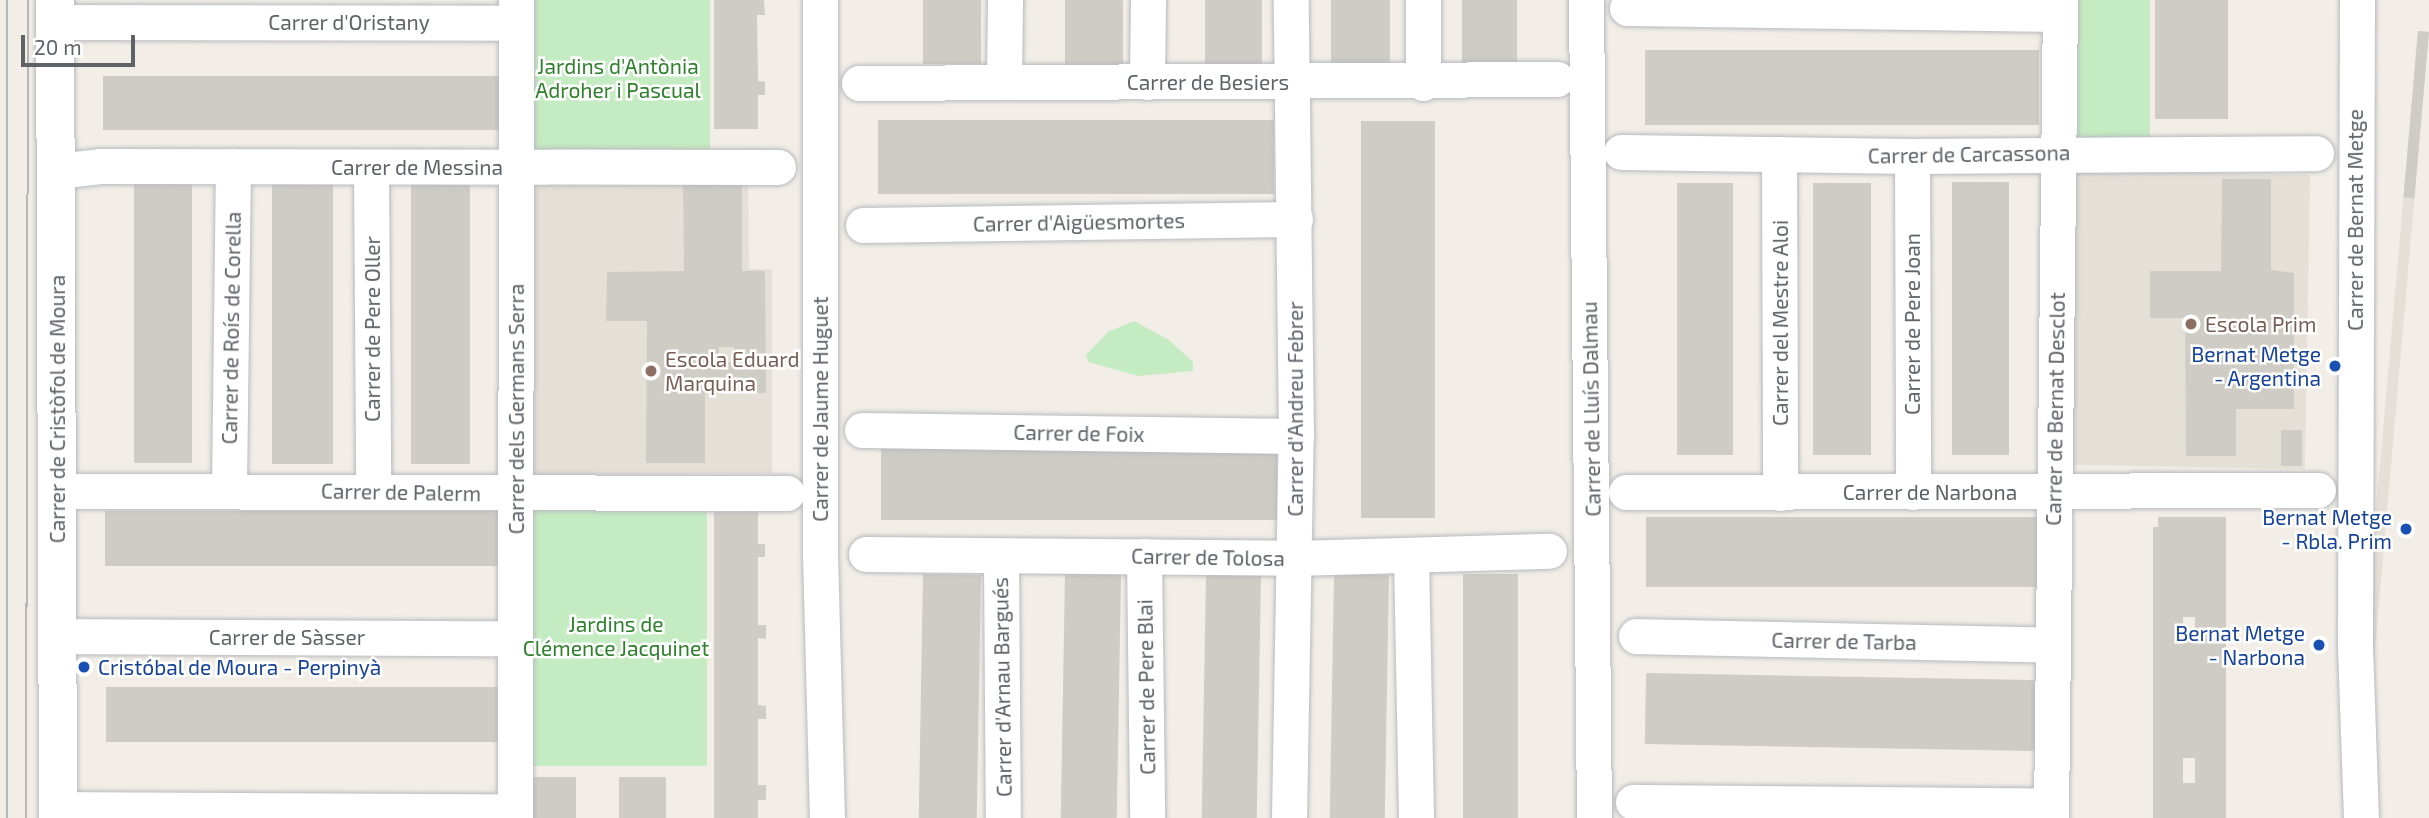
<!DOCTYPE html>
<meta charset="utf-8">
<style>
body{margin:0}
#map{position:relative;width:2429px;height:818px;overflow:hidden;background:#f2eee7;font-family:"Exo 2",sans-serif}
div>[style]{position:absolute}
.education>*{inset:0;background:#e4e0d7;transform-origin:0 0}
.green>*{inset:0;background:#c4ebc1;transform-origin:0 0}
.building>*{inset:0;background:#cfcbc5;transform-origin:0 0}
.roads{filter:drop-shadow(0 0 2px #b7babe) drop-shadow(0 0 2px #b7babe)}
.street>*{height:35px;margin:-17.5px;padding:0 17.5px;transform-origin:17.5px;border-radius:17.5px;background:#fff}
.secondary>*{height:38px;margin:-19px;padding:0 19px;transform-origin:19px;border-radius:19px;background:#fff}
.tram>*{height:2px;margin:-1px;padding:0 1px;transform-origin:1px;border-radius:1px;background:#b6b7b8}
.dots>*{width:19px;height:19px;translate:-50% -50%;box-sizing:border-box;border:4px solid #fff;border-radius:50%}
span{translate:-50% -50%;white-space:nowrap;text-align:center;line-height:1.15;-webkit-text-stroke:5px #fff;paint-order:stroke}
.street-label{font-size:21px;color:#5e6368}
.park-label{font-size:21px;color:#2d812b}
.education-label{font-size:21px;color:#785e54}
.left{translate:0 -50%;text-align:left}
.transit-label{font-size:21px;color:#164399}
.right{translate:-100% -50%;text-align:right}
.scale{position:absolute;left:21px;top:35px;width:114px;height:32px;box-sizing:border-box;border:4px solid #5e6368;border-top:0;padding-left:9px;font-size:21px;line-height:24px;white-space:nowrap;color:#5e6368;-webkit-text-stroke:5px #fff;paint-order:stroke}
</style>
<div id="map">
<div class="education">
<i style="left:2418px;top:31px;width:11px;height:787px;rotate:5deg"></i>
<i style="left:2310px;top:175px;width:294px;height:234px;rotate:91deg"></i>
<i style="clip-path:polygon(748px 177px,749px 269px,772px 269px,772px 473px,530px 475px,529px 178px)"></i>
</div>
<div class="green">
<i style="left:526px;top:0;width:184px;height:157px"></i>
<i style="left:2065px;top:0;width:85px;height:140px"></i>
<i style="clip-path:polygon(1134px 321px,1169px 340px,1193px 362px,1193px 371px,1138px 376px,1088px 362px,1086px 355px,1108px 332px)"></i>
<i style="left:707px;top:505px;width:261px;height:183px;rotate:90deg"></i>
</div>
<div class="building">
<i style="clip-path:polygon(714px 0,764px 0,765px 15px,757px 15px,758px 81px,765px 82px,765px 95px,758px 95px,758px 129px,714px 129px)"></i>
<i style="left:923px;top:0;width:58px;height:64px"></i>
<i style="left:1065px;top:0;width:58px;height:67px"></i>
<i style="left:1205px;top:0;width:57px;height:66px"></i>
<i style="left:1331px;top:0;width:59px;height:64px"></i>
<i style="left:1462px;top:0;width:55px;height:64px"></i>
<i style="left:2155px;top:0;width:73px;height:119px"></i>
<i style="left:2418px;top:31px;width:11px;height:167px;rotate:5deg"></i>
<i style="left:1645px;top:50px;width:394px;height:75px"></i>
<i style="left:499px;top:76px;width:54px;height:396px;rotate:90deg"></i>
<i style="left:878px;top:120px;width:396px;height:74px"></i>
<i style="left:1435px;top:121px;width:397px;height:74px;rotate:90deg"></i>
<i style="left:470px;top:177px;width:287px;height:59px;rotate:90deg"></i>
<i style="clip-path:polygon(evenodd,742px 177px,742px 271px,765px 271px,766px 393px,705px 394px,705px 463px,646px 463px,647px 321px,606px 321px,607px 272px,684px 271px,683px 178px,742px 177px,719px 347px,734px 347px,735px 362px,719px 362px,719px 347px)"></i>
<i style="left:134px;top:178px;width:58px;height:285px"></i>
<i style="left:272px;top:178px;width:61px;height:286px"></i>
<i style="clip-path:polygon(2222px 179px,2271px 179px,2271px 270px,2294px 273px,2294px 409px,2236px 409px,2236px 456px,2186px 456px,2185px 318px,2150px 318px,2150px 271px,2221px 271px)"></i>
<i style="left:1952px;top:182px;width:57px;height:273px"></i>
<i style="left:1677px;top:183px;width:56px;height:272px"></i>
<i style="left:1813px;top:183px;width:58px;height:272px"></i>
<i style="left:2281px;top:430px;width:21px;height:36px"></i>
<i style="left:881px;top:447px;width:396px;height:73px"></i>
<i style="left:105px;top:511px;width:395px;height:55px"></i>
<i style="clip-path:polygon(758px 511px,758px 544px,765px 544px,765px 557px,758px 557px,758px 625px,766px 625px,766px 639px,758px 638px,758px 705px,766px 706px,766px 719px,758px 719px,758px 785px,766px 785px,766px 800px,758px 800px,758px 818px,714px 818px,714px 512px)"></i>
<i style="left:2040px;top:517px;width:70px;height:394px;rotate:90deg"></i>
<i style="clip-path:polygon(evenodd,2158px 517px,2226px 517px,2226px 818px,2153px 818px,2153px 527px,2158px 527px,2158px 517px,2183px 617px,2195px 617px,2195px 641px,2183px 641px,2183px 617px,2158px 517px,2183px 758px,2195px 758px,2195px 783px,2183px 783px,2183px 758px)"></i>
<i style="left:923px;top:574px;width:58px;height:244px;rotate:1deg"></i>
<i style="left:1065px;top:574px;width:56px;height:244px;rotate:1deg"></i>
<i style="left:1206px;top:574px;width:55px;height:244px;rotate:1deg"></i>
<i style="left:1334px;top:574px;width:55px;height:244px;rotate:1deg"></i>
<i style="left:1463px;top:574px;width:55px;height:244px"></i>
<i style="left:2040px;top:680px;width:71px;height:394px;rotate:91deg"></i>
<i style="left:106px;top:687px;width:393px;height:55px"></i>
<i style="left:527px;top:777px;width:49px;height:41px"></i>
<i style="left:619px;top:777px;width:47px;height:41px"></i>
</div>
<div class="roads">
<div class="street">
<i style="left:820px;top:0;width:553px;rotate:90deg"></i>
<i style="left:820px;top:553px;width:265px;rotate:88.5deg"></i>
<i style="left:1586px;top:0;width:818px;rotate:89.44deg"></i>
<i style="left:2357px;top:0;width:647px;rotate:90.18deg"></i>
<i style="left:2355px;top:647px;width:171px;rotate:88deg"></i>
<i style="left:1627px;top:8px;width:433px;rotate:0.8deg"></i>
<i style="left:55px;top:22px;width:461px;rotate:0.1deg"></i>
<i style="left:1004px;top:82px;width:82px;rotate:-89.3deg"></i>
<i style="left:1147px;top:82px;width:82px;rotate:-89.3deg"></i>
<i style="left:859px;top:83px;width:698px;rotate:-0.33deg"></i>
<i style="left:1423px;top:83px;width:83px;rotate:-90deg"></i>
<i style="left:1621px;top:152px;width:291px;rotate:0.8deg"></i>
<i style="left:1912px;top:156px;width:404px;rotate:-0.4deg"></i>
<i style="left:1779px;top:154px;width:339px;rotate:89.8deg"></i>
<i style="left:1912px;top:156px;width:336px;rotate:89.8deg"></i>
<i style="left:371px;top:167px;width:325px;rotate:89.6deg"></i>
<i style="left:57px;top:171px;width:43px;rotate:-6.6deg"></i>
<i style="left:100px;top:166px;width:678px;rotate:0.08deg"></i>
<i style="left:863px;top:225px;width:432px;rotate:-0.8deg"></i>
<i style="left:862px;top:430px;width:434px;rotate:0.8deg"></i>
<i style="left:229px;top:489px;width:323px;rotate:-89.3deg"></i>
<i style="left:57px;top:491px;width:730px;rotate:0.16deg"></i>
<i style="left:1626px;top:492px;width:692px;rotate:-0.17deg"></i>
<i style="left:866px;top:554px;width:427px;rotate:0.5deg"></i>
<i style="left:1293px;top:558px;width:256px;rotate:-1.6deg"></i>
<i style="left:1001px;top:556px;width:262px;rotate:89.6deg"></i>
<i style="left:1144px;top:556px;width:262px;rotate:89.3deg"></i>
<i style="left:1411px;top:556px;width:262px;rotate:88.9deg"></i>
<i style="left:58px;top:636px;width:457px;rotate:0.3deg"></i>
<i style="left:1636px;top:636px;width:417px;rotate:1.2deg"></i>
<i style="left:1633px;top:802px;width:418px;rotate:0.5deg"></i>
<i style="left:58px;top:809px;width:457px;rotate:0.3deg"></i>
<i style="left:515px;top:818px;width:818px;rotate:-89.93deg"></i>
<i style="left:1289px;top:818px;width:382px;rotate:-89deg"></i>
<i style="left:1296px;top:436px;width:436px;rotate:-90.7deg"></i>
<i style="left:2051px;top:818px;width:818px;rotate:-89.37deg"></i>
</div>
<div class="secondary">
<i style="left:55px;top:0;width:818px;rotate:89.79deg"></i>
</div>
</div>
<div class="tram">
<i style="left:7px;top:818px;width:818px;rotate:-90deg"></i>
<i style="left:26px;top:818px;width:818px;rotate:-89.86deg"></i>
</div>
<div class="dots">
<i style="left:2191px;top:324px;background:#8d6e63"></i>
<i style="left:2335px;top:366px;background:#1a4fb4"></i>
<i style="left:651px;top:371px;background:#8d6e63"></i>
<i style="left:2406px;top:529px;background:#1a4fb4"></i>
<i style="left:2319px;top:645px;background:#1a4fb4"></i>
<i style="left:84px;top:667px;background:#1a4fb4"></i>
</div>
<div class="street-label">
<span style="left:349px;top:22px">Carrer d'Oristany</span>
<span style="left:1208px;top:82px">Carrer de Besiers</span>
<span style="left:1969px;top:154px;rotate:-1deg">Carrer de Carcassona</span>
<span style="left:417px;top:167px">Carrer de Messina</span>
<span style="left:2355px;top:220px;rotate:-90deg">Carrer de Bernat Metge</span>
<span style="left:1079px;top:222px;rotate:-1deg">Carrer d'Aigüesmortes</span>
<span style="left:1780px;top:323px;rotate:-90deg">Carrer del Mestre Aloi</span>
<span style="left:1912px;top:324px;rotate:-90deg">Carrer de Pere Joan</span>
<span style="left:231px;top:328px;rotate:-89deg">Carrer de Roís de Corella</span>
<span style="left:372px;top:329px;rotate:-90deg">Carrer de Pere Oller</span>
<span style="left:57px;top:409px;rotate:-90deg">Carrer de Cristòfol de Moura</span>
<span style="left:516px;top:409px;rotate:-90deg">Carrer dels Germans Serra</span>
<span style="left:820px;top:409px;rotate:-90deg">Carrer de Jaume Huguet</span>
<span style="left:1295px;top:409px;rotate:-90deg">Carrer d'Andreu Febrer</span>
<span style="left:1591px;top:409px;rotate:-91deg">Carrer de Lluís Dalmau</span>
<span style="left:2055px;top:409px;rotate:-89deg">Carrer de Bernat Desclot</span>
<span style="left:1079px;top:433px;rotate:1deg">Carrer de Foix</span>
<span style="left:401px;top:492px;rotate:1deg">Carrer de Palerm</span>
<span style="left:1930px;top:492px">Carrer de Narbona</span>
<span style="left:1208px;top:557px;rotate:1deg">Carrer de Tolosa</span>
<span style="left:287px;top:637px">Carrer de Sàsser</span>
<span style="left:1844px;top:641px;rotate:1deg">Carrer de Tarba</span>
<span style="left:1002px;top:687px;rotate:-91deg">Carrer d'Arnau Bargués</span>
<span style="left:1146px;top:687px;rotate:-91deg">Carrer de Pere Blai</span>
</div>
<div class="park-label">
<span style="left:618px;top:78px">Jardins d'Antònia<br>Adroher i Pascual</span>
<span style="left:616px;top:636px">Jardins de<br>Clémence Jacquinet</span>
</div>
<div class="education-label">
<span class="left" style="left:2205px;top:324px">Escola Prim</span>
<span class="left" style="left:665px;top:371px">Escola Eduard<br>Marquina</span>
</div>
<div class="transit-label">
<span class="right" style="left:2321px;top:366px">Bernat Metge<br>- Argentina</span>
<span class="right" style="left:2392px;top:529px">Bernat Metge<br>- Rbla. Prim</span>
<span class="right" style="left:2305px;top:645px">Bernat Metge<br>- Narbona</span>
<span class="left" style="left:98px;top:667px">Cristóbal de Moura - Perpinyà</span>
</div>
<div class="scale">20 m</div>
</div>
